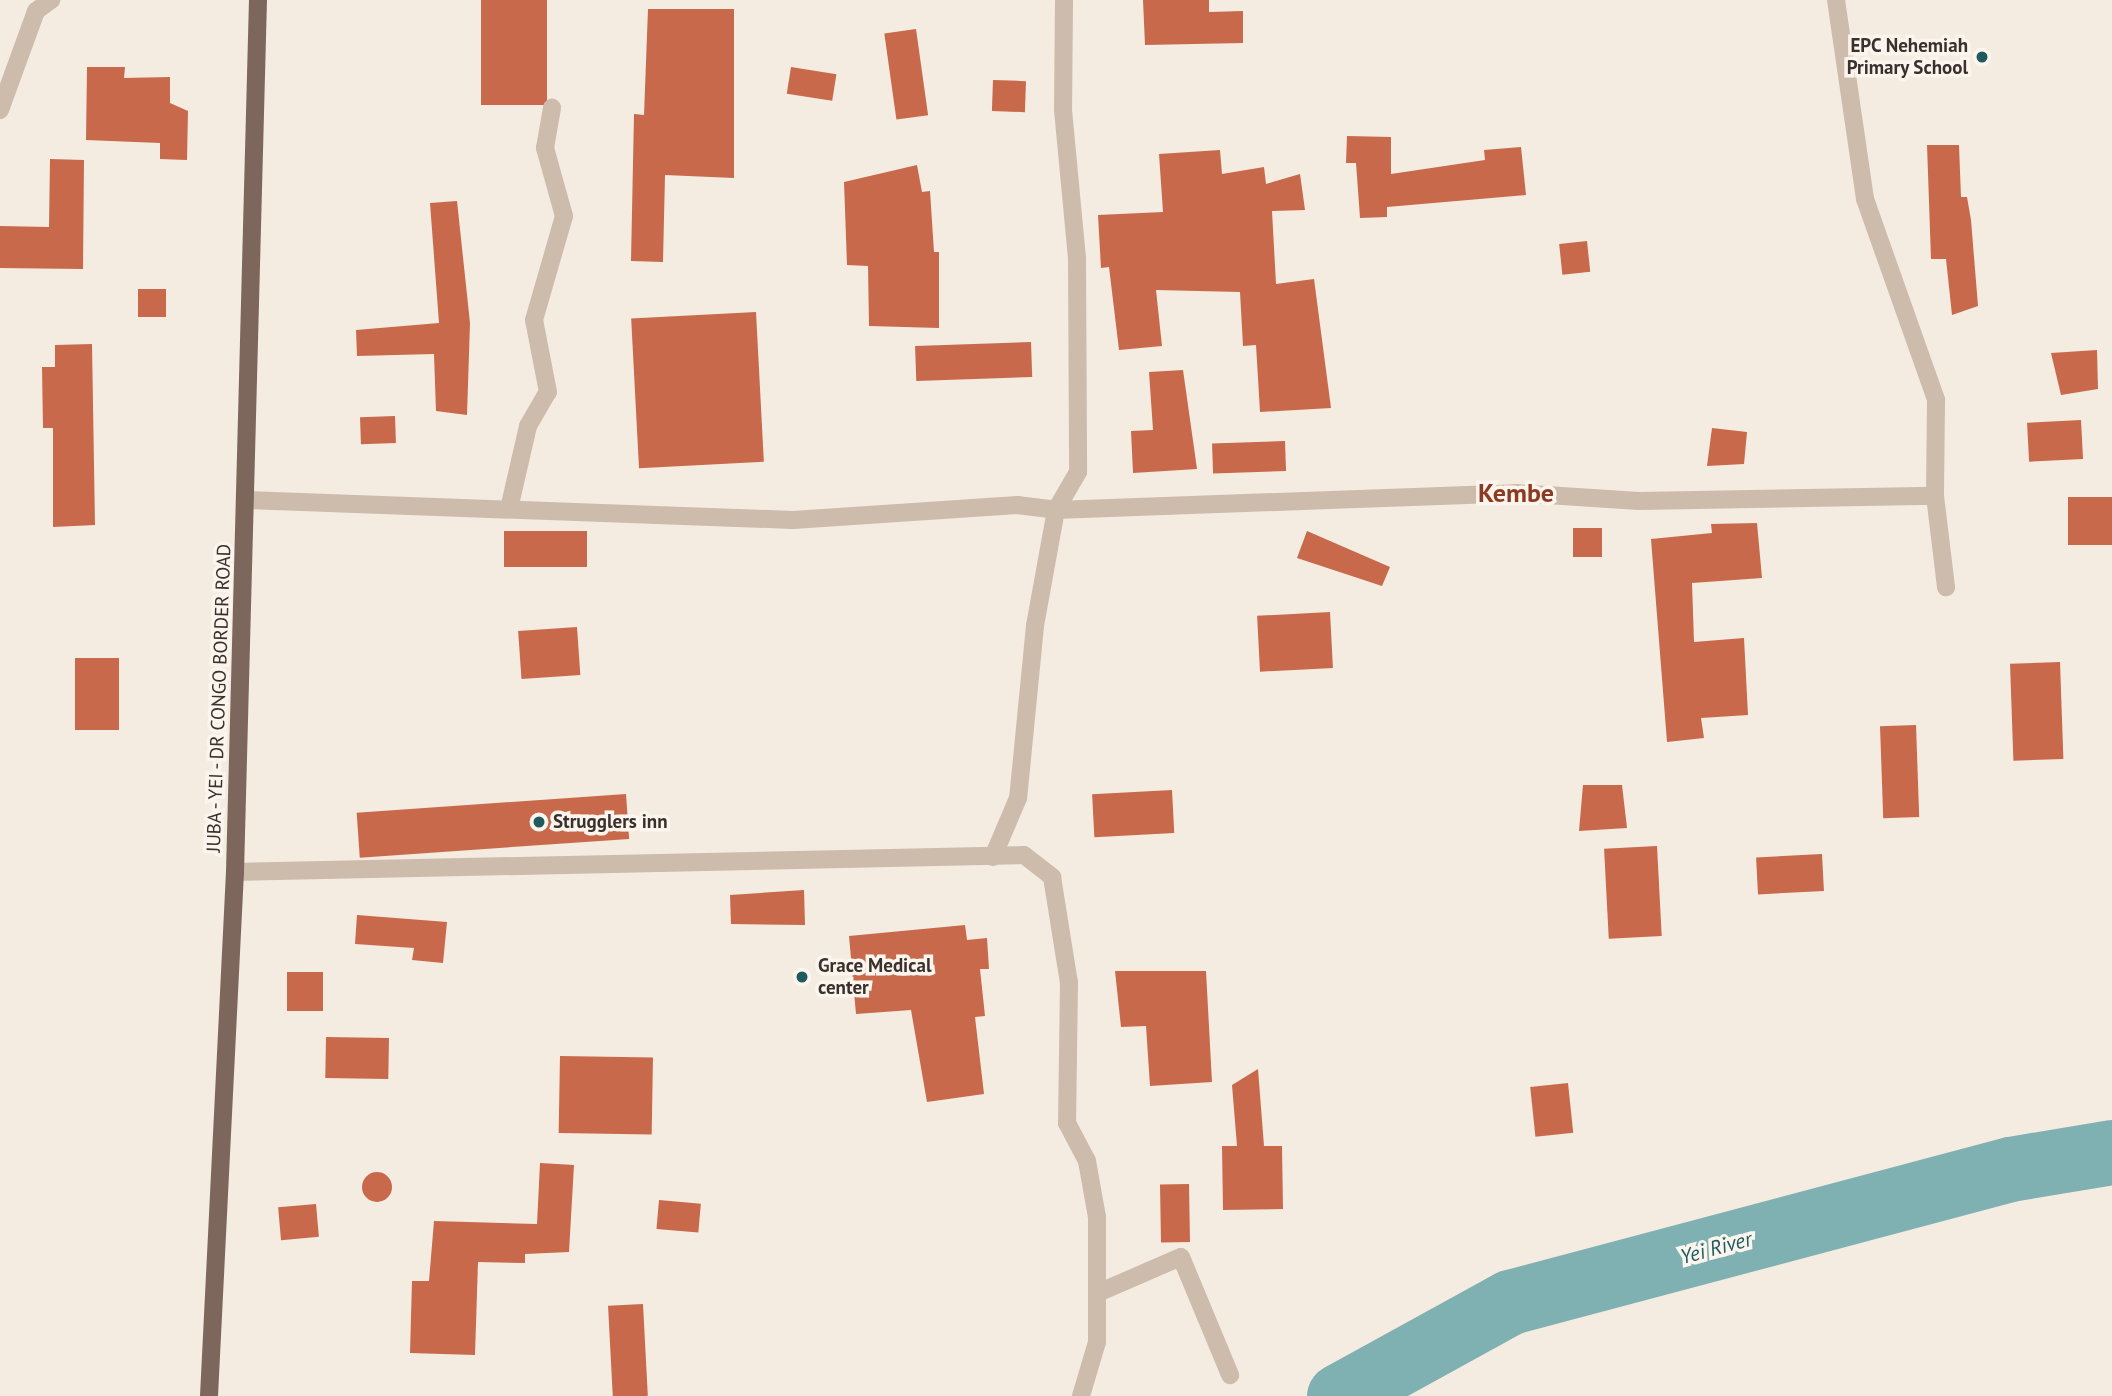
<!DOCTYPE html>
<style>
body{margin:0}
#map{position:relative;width:2112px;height:1396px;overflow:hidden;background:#f4ebe1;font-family:"PT Sans",sans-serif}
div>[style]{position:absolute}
.river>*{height:65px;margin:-32.5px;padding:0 32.5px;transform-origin:32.5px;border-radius:32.5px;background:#7fb0b2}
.building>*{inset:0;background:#c8694b;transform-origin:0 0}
.round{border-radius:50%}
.street>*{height:18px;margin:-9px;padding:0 9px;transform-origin:9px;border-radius:9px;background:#cdbbac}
.primary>*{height:18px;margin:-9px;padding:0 9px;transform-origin:9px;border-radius:9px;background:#7d675c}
.dots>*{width:19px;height:19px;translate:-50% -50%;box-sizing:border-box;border:4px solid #fbf5ee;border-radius:50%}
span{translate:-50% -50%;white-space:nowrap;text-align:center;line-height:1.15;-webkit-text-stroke:7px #fbf5ee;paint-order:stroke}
.poi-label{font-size:19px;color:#3b302b;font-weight:700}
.right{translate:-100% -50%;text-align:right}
.left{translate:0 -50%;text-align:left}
.street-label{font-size:19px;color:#3b302b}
.water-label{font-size:21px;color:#1f5a5e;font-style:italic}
.district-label{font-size:26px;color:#8c3b22;font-weight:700}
</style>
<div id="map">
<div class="river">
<i style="left:1339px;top:1396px;width:195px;rotate:-28.8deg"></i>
<i style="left:1510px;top:1302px;width:517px;rotate:-14.9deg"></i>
<i style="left:2010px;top:1169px;width:103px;rotate:-9.5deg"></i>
</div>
<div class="building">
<i style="left:481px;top:0;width:66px;height:105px"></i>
<i style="clip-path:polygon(1143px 0,1209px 0,1209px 12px,1243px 11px,1243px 43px,1145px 45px)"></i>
<i style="clip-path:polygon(648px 9px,734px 9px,734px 178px,665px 175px,663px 262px,631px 261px,634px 114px,644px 115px)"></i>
<i style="left:916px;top:29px;width:87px;height:32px;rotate:82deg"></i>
<i style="clip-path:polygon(87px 67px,125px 67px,124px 78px,170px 77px,170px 103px,188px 111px,187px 160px,160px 159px,160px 143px,86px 140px)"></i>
<i style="left:791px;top:67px;width:46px;height:27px;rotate:9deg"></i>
<i style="left:993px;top:80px;width:33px;height:31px;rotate:2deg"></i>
<i style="clip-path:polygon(1347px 136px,1391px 137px,1391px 174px,1485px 160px,1484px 150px,1521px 147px,1526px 195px,1387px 207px,1387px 217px,1360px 218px,1356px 163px,1346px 163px)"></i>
<i style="clip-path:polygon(1927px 145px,1959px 145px,1961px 197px,1967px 197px,1971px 220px,1978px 306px,1952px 315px,1946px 259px,1931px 259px)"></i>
<i style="clip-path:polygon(1220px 150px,1222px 174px,1264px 167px,1266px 184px,1300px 174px,1305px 210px,1272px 211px,1276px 284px,1314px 279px,1331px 408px,1260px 412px,1256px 345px,1243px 346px,1240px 292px,1156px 290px,1162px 346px,1119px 350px,1109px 267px,1101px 268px,1098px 215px,1163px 212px,1159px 154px)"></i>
<i style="clip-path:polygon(50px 159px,84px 160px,83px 269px,0 268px,0 226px,49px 227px)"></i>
<i style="clip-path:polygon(917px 165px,922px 192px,930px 191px,934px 252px,939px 252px,939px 328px,869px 326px,868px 266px,847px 265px,844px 182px)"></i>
<i style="clip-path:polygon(457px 201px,470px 323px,467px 415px,436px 411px,434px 354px,357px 356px,356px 330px,439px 323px,430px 203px)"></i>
<i style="left:1587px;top:241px;width:31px;height:28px;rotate:84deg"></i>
<i style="left:138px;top:289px;width:28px;height:28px"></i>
<i style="left:756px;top:312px;width:150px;height:125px;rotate:87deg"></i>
<i style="left:1031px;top:342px;width:35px;height:116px;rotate:88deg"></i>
<i style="clip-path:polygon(92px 344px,95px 525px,53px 527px,53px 428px,43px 428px,42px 367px,55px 367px,55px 345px)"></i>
<i style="clip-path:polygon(2097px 350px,2098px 389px,2061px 395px,2051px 353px)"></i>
<i style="clip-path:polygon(1183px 370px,1197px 469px,1133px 473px,1131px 431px,1153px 430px,1149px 372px)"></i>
<i style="left:395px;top:416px;width:27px;height:35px;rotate:88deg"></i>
<i style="left:2081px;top:420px;width:39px;height:54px;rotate:87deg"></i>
<i style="clip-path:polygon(1712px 428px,1747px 432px,1744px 464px,1707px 466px)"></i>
<i style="left:1285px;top:441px;width:30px;height:73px;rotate:88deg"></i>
<i style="left:2112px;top:497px;width:48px;height:44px;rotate:90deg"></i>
<i style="clip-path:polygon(1757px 523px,1762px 578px,1692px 583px,1694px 642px,1744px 638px,1748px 715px,1701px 718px,1704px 738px,1667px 742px,1651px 539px,1712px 533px,1711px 524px)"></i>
<i style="left:1573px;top:528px;width:29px;height:29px"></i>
<i style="left:504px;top:531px;width:83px;height:36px"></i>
<i style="clip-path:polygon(1307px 531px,1390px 567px,1382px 586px,1297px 558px)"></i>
<i style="left:1330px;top:612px;width:56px;height:73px;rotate:87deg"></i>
<i style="left:577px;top:627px;width:48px;height:59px;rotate:86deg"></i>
<i style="left:75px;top:658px;width:44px;height:72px"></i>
<i style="left:2060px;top:662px;width:97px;height:50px;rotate:88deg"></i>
<i style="left:1916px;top:725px;width:92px;height:36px;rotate:88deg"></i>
<i style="clip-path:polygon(1583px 785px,1622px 785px,1627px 828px,1579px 831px)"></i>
<i style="left:1172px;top:790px;width:43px;height:80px;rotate:87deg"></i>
<i style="left:626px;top:794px;width:45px;height:270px;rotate:86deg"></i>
<i style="left:1657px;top:846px;width:90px;height:53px;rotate:87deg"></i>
<i style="left:1822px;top:854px;width:37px;height:66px;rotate:87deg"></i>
<i style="clip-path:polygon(804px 890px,805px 925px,731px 924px,730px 895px)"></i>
<i style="clip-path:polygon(357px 915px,447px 922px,443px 963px,412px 960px,414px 948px,355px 944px)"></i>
<i style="clip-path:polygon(965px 925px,967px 940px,987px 938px,989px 969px,980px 969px,985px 1016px,975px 1017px,984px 1094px,927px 1102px,911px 1010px,856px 1014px,849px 936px)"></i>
<i style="clip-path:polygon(1115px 971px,1206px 971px,1212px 1082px,1150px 1086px,1146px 1026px,1121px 1027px)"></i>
<i style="left:287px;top:972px;width:36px;height:39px"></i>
<i style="left:326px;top:1037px;width:63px;height:41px;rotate:1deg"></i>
<i style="left:560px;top:1056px;width:93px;height:77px;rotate:1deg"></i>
<i style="clip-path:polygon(1258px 1069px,1264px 1146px,1282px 1146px,1283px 1209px,1223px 1210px,1222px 1146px,1237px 1146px,1232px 1085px)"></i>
<i style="left:1568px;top:1083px;width:50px;height:38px;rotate:84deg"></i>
<i style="clip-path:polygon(540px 1163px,574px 1165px,569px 1252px,525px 1254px,525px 1263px,478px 1262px,475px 1355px,410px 1353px,412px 1281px,429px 1281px,434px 1221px,537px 1224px)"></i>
<i class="round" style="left:362px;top:1172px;width:30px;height:30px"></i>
<i style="left:1189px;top:1184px;width:58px;height:29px;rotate:89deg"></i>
<i style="left:659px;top:1200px;width:42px;height:29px;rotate:5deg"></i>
<i style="left:316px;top:1204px;width:33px;height:38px;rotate:85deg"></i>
<i style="left:643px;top:1304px;width:92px;height:35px;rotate:87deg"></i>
</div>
<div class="street">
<i style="left:1064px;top:0;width:110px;rotate:90.5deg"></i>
<i style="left:1063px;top:110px;width:149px;rotate:84.6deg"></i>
<i style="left:1077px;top:258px;width:214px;rotate:89.7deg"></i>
<i style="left:1078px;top:472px;width:44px;rotate:120.1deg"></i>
<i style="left:1056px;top:510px;width:460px;rotate:-2.1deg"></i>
<i style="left:1516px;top:493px;width:123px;rotate:3.7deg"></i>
<i style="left:1639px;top:501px;width:296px;rotate:-1deg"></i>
<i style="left:1836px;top:0;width:201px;rotate:81.7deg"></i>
<i style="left:1865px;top:199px;width:213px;rotate:70.5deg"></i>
<i style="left:1936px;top:400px;width:96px;rotate:90.6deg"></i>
<i style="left:1935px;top:496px;width:92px;rotate:83.1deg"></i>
<i style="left:0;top:110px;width:105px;rotate:-70deg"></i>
<i style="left:36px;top:11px;width:19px;rotate:-36deg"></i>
<i style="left:246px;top:500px;width:547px;rotate:2.09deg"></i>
<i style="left:793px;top:520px;width:225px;rotate:-3.8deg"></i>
<i style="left:1017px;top:505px;width:39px;rotate:7deg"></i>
<i style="left:1056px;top:510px;width:118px;rotate:100.3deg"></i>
<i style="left:1035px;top:626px;width:173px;rotate:95.6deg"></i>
<i style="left:1018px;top:798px;width:64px;rotate:113deg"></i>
<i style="left:509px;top:509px;width:85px;rotate:-77.1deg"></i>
<i style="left:528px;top:426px;width:39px;rotate:-60deg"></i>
<i style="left:548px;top:392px;width:73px;rotate:-101deg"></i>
<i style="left:534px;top:320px;width:108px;rotate:-73.9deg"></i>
<i style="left:564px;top:216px;width:71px;rotate:-105.6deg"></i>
<i style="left:545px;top:148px;width:41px;rotate:-80.1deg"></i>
<i style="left:235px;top:872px;width:789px;rotate:-1.23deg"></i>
<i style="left:1024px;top:855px;width:36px;rotate:38deg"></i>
<i style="left:1052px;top:877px;width:107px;rotate:80.9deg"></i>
<i style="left:1069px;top:983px;width:140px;rotate:90.8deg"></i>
<i style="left:1067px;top:1123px;width:43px;rotate:62.2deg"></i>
<i style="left:1087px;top:1161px;width:57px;rotate:79.9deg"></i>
<i style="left:1097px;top:1217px;width:125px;rotate:90deg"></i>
<i style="left:1097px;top:1342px;width:56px;rotate:106.5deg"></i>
<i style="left:1100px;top:1292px;width:88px;rotate:-23.4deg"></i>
<i style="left:1181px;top:1257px;width:128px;rotate:67.4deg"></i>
</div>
<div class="primary">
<i style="left:209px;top:1396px;width:525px;rotate:-87.16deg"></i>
<i style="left:235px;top:872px;width:872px;rotate:-88.49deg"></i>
</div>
<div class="dots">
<i style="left:1982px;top:57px;background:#1f5a5e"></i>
<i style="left:539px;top:822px;background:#1f5a5e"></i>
<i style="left:802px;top:977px;background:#1f5a5e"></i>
</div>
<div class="poi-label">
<span class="right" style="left:1968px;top:57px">EPC Nehemiah<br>Primary School</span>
<span class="left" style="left:553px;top:822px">Strugglers inn</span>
<span class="left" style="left:818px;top:977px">Grace Medical<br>center</span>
</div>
<div class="street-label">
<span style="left:219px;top:698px;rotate:-88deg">JUBA - YEI - DR CONGO BORDER ROAD</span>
</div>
<div class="water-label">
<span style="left:1716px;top:1248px;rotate:-15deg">Yei River</span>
</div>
<div class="district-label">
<span style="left:1516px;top:493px">Kembe</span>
</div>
</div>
